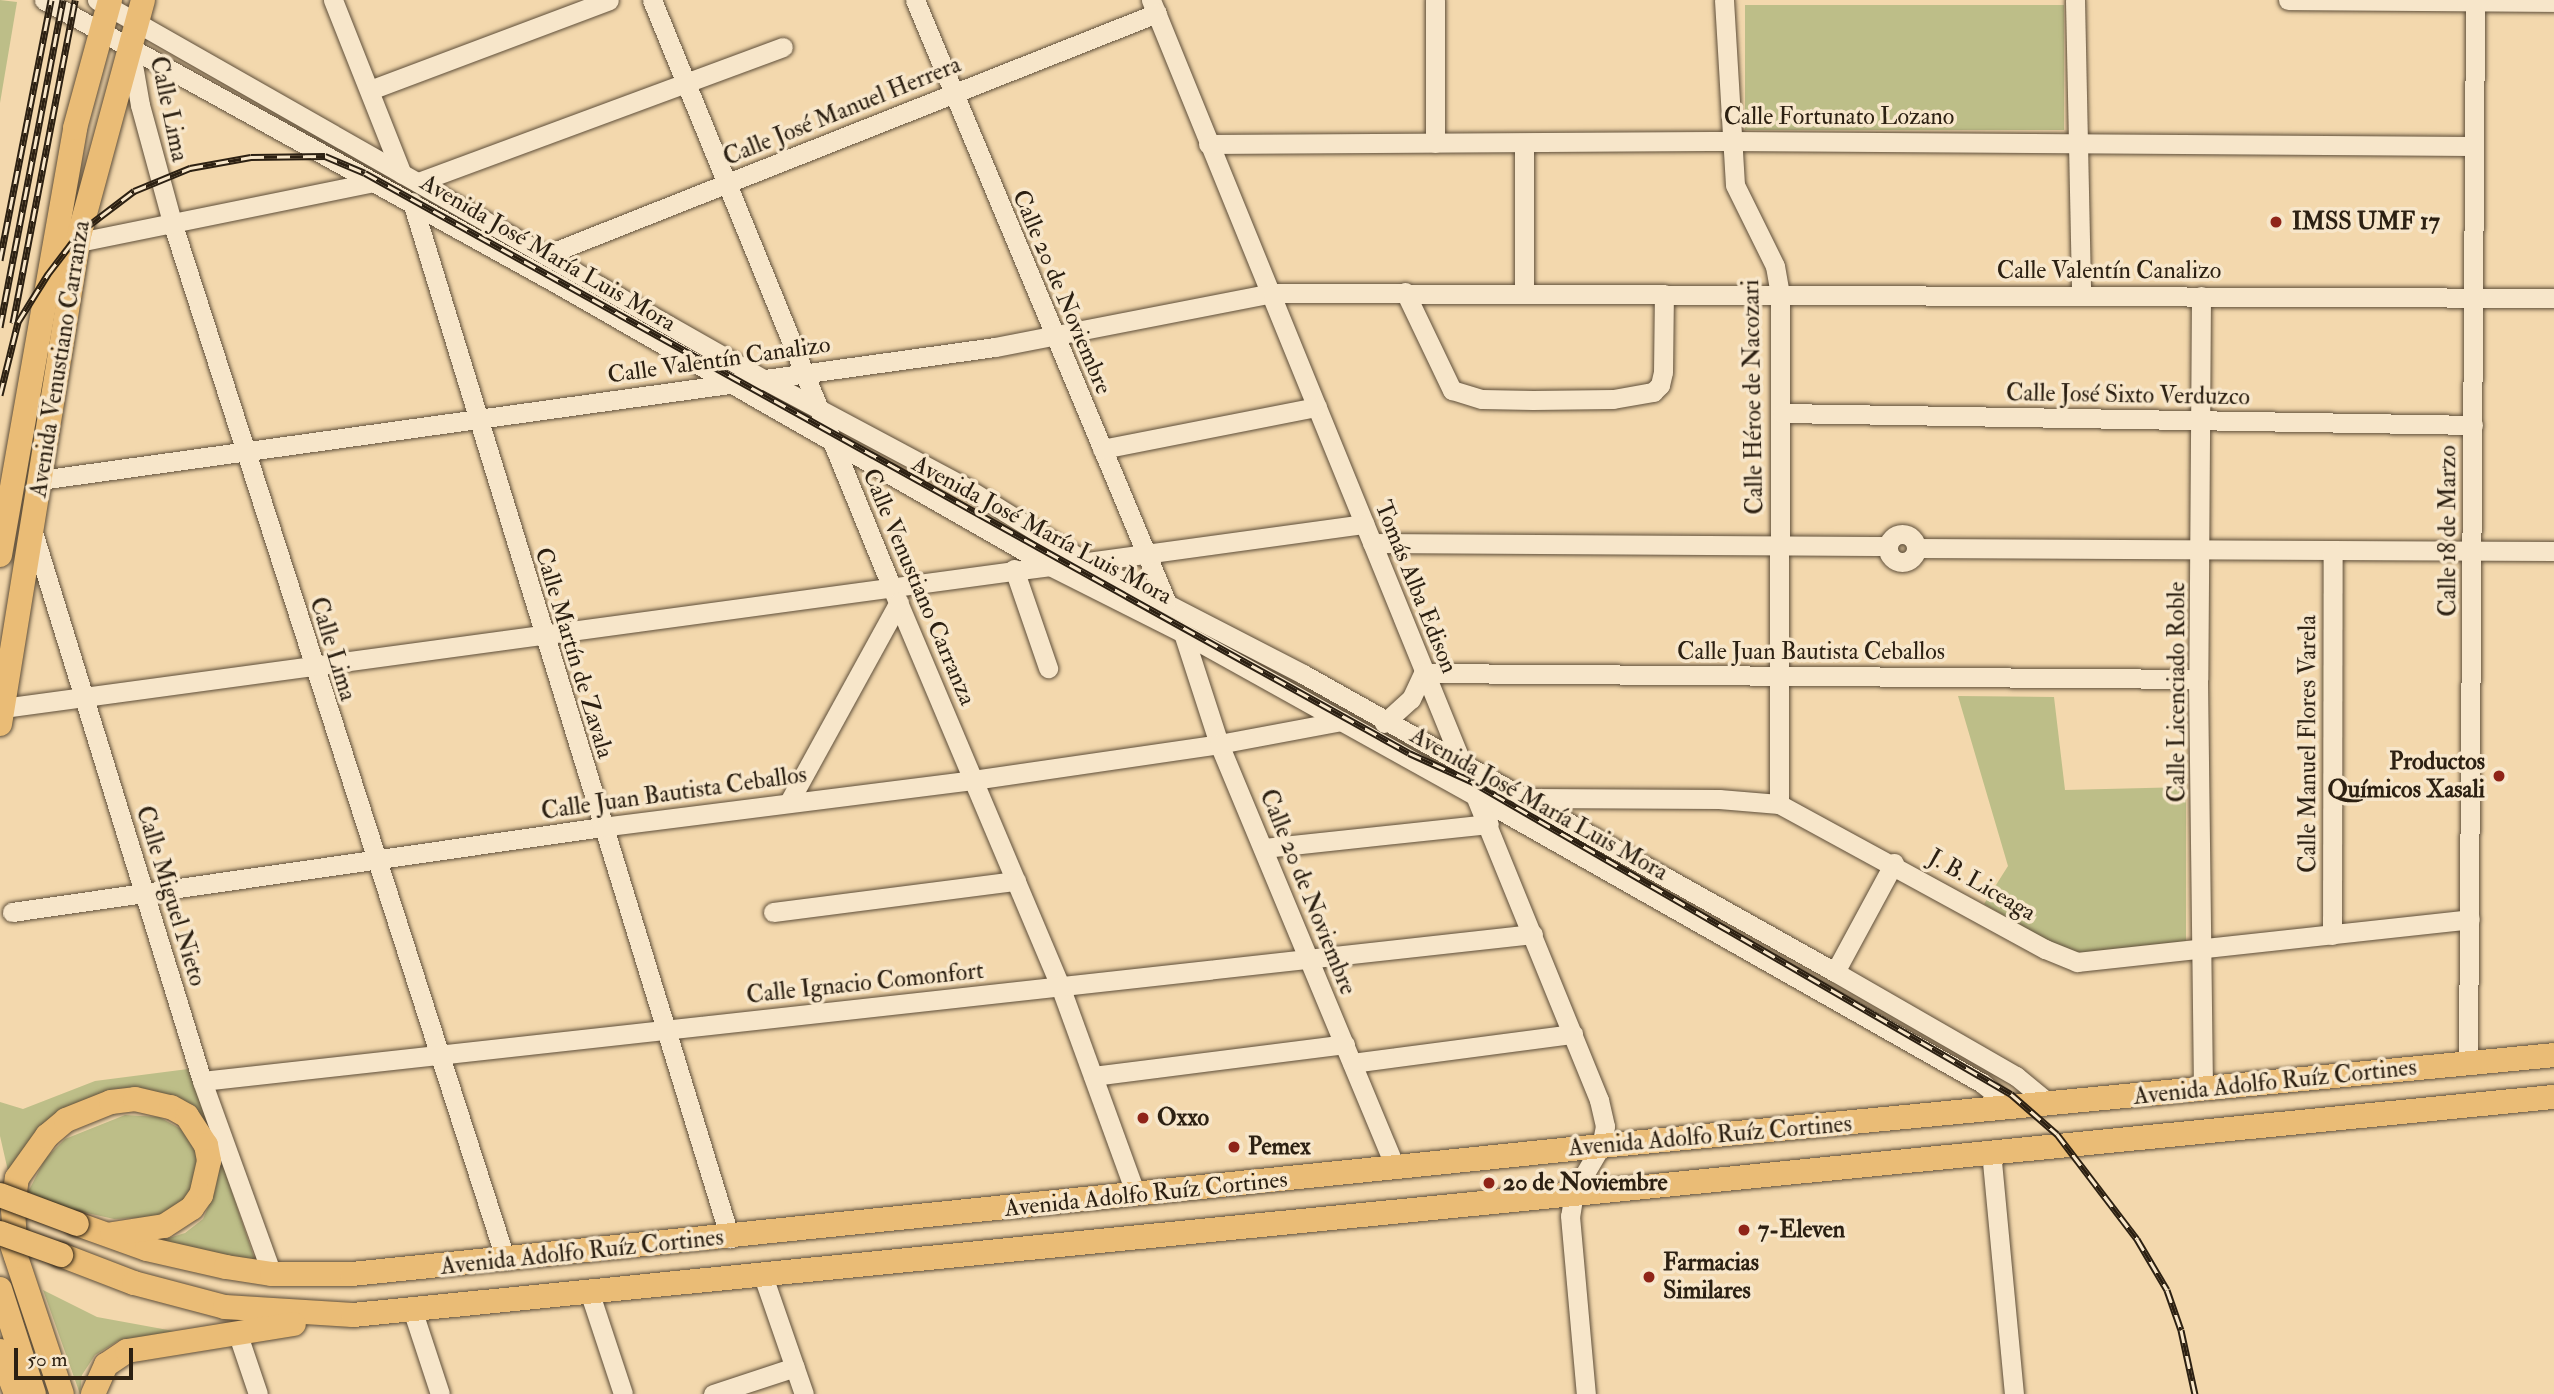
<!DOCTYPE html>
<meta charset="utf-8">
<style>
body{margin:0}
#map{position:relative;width:2554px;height:1394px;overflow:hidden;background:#f3d8ad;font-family:"IM FELL Double Pica",serif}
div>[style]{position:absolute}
.green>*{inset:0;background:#bdbe88;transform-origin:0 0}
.roads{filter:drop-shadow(0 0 2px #5e4e39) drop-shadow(0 0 2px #5e4e39)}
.minor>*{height:19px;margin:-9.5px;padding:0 9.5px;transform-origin:9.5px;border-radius:9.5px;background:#f7e6ca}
.minor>.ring{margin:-9.5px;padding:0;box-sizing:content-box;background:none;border:19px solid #f7e6ca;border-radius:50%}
.major>*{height:24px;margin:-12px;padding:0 12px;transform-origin:12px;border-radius:12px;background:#eabc76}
.rail>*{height:7px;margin-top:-3.5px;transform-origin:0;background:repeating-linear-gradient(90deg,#f7e6ca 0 13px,#2c2012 0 26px);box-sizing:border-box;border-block:2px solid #2c2012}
.bridges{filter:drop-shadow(0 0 2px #2c2012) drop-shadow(0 0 2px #2c2012)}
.major-bridge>*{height:24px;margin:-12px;padding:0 12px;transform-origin:12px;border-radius:12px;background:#eabc76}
.dots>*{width:19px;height:19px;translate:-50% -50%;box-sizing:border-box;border:4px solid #f7e6ca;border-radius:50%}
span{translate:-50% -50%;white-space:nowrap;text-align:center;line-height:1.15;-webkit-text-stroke:7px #f7e6ca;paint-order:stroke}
.street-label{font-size:24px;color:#2c2012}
.poi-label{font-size:24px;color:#2c2012;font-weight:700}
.left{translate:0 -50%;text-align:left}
.right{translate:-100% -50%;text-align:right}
.scale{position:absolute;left:14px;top:1348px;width:119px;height:32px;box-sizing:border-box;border:4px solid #2c2012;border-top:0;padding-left:9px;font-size:21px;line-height:24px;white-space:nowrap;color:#2c2012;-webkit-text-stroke:5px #f7e6ca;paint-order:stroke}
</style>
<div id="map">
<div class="green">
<i style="clip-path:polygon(0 0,17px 2px,0 103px)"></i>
<i style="left:2064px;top:5px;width:125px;height:319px;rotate:90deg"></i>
<i style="clip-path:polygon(1958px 696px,2054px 697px,2065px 790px,2186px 787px,2186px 941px,2070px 954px,1984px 904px,2008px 866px)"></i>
<i style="clip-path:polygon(188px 1069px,215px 1144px,205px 1121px,181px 1101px,99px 1097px,8px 1171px,0 1136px,0 1102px,23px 1109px,95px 1081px)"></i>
<i style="clip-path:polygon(125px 1115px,159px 1117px,181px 1129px,197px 1154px,196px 1181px,185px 1205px,157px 1217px,114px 1219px,69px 1209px,28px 1192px,45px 1159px,65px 1139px)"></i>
<i style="clip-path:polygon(221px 1160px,255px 1260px,156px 1242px,185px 1233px,203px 1219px,215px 1191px)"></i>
<i style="clip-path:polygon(43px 1290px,97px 1317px,179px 1332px,118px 1341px,95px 1355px,82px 1375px,80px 1394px)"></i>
</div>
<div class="roads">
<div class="minor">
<i style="left:44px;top:0;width:583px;rotate:28.94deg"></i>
<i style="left:554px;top:282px;width:572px;rotate:29.79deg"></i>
<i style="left:1050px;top:566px;width:149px;rotate:26.7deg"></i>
<i style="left:1183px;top:633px;width:339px;rotate:29.1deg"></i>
<i style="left:1479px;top:798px;width:578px;rotate:29.54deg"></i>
<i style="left:1982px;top:1083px;width:40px;rotate:39deg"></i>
<i style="left:97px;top:0;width:766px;rotate:29.64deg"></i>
<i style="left:763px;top:379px;width:229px;rotate:28.1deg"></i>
<i style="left:965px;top:487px;width:142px;rotate:31.8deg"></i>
<i style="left:1086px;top:562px;width:244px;rotate:27.3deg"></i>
<i style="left:1303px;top:674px;width:610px;rotate:29.26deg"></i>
<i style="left:1835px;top:972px;width:209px;rotate:29.9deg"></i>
<i style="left:2016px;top:1076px;width:44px;rotate:39.5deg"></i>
<i style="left:333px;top:0;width:187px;rotate:68.4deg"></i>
<i style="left:652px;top:0;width:635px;rotate:67.8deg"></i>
<i style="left:892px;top:588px;width:432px;rotate:67.1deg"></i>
<i style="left:1060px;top:986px;width:222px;rotate:70deg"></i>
<i style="left:915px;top:0;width:651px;rotate:67.33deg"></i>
<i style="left:1151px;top:0;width:1188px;rotate:67.84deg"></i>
<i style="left:1599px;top:1100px;width:27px;rotate:77deg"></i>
<i style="left:1605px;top:1126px;width:20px;rotate:101deg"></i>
<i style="left:1601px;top:1146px;width:53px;rotate:120.4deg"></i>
<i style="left:1574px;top:1192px;width:24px;rotate:99deg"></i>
<i style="left:1570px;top:1216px;width:179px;rotate:84.9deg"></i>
<i style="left:1435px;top:0;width:143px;rotate:90deg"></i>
<i style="left:1724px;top:0;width:185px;rotate:86.6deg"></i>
<i style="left:1735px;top:185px;width:90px;rotate:63.7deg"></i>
<i style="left:1775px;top:266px;width:28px;rotate:80deg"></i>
<i style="left:1780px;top:294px;width:510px;rotate:90.11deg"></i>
<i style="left:2075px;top:0;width:294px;rotate:88.8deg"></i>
<i style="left:2288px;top:0;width:266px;rotate:0.4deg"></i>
<i style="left:131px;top:53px;width:53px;rotate:80.2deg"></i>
<i style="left:140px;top:105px;width:121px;rotate:74.7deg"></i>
<i style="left:172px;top:222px;width:1091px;rotate:72.18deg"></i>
<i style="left:370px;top:90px;width:255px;rotate:-20.6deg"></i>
<i style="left:1208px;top:144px;width:521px;rotate:-0.33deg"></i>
<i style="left:1729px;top:141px;width:742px;rotate:0.39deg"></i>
<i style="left:1524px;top:145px;width:147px;rotate:90deg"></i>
<i style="left:418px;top:182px;width:389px;rotate:-20.3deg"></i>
<i style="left:412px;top:202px;width:1084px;rotate:72.94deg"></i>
<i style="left:67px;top:250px;width:14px;rotate:-34deg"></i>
<i style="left:79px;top:242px;width:300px;rotate:-11.5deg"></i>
<i style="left:546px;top:255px;width:657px;rotate:-21.61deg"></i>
<i style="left:1405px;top:292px;width:109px;rotate:64.4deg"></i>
<i style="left:1452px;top:390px;width:31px;rotate:17deg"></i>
<i style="left:1482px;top:399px;width:51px;rotate:1.1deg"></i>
<i style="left:1533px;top:400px;width:80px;rotate:-0.7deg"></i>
<i style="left:1613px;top:399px;width:41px;rotate:-9.9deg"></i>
<i style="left:1653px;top:392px;width:10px;rotate:-45deg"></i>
<i style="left:1660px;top:385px;width:13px;rotate:-77deg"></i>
<i style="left:1663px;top:372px;width:78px;rotate:-89.3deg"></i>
<i style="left:2201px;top:296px;width:383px;rotate:90.4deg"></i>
<i style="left:2198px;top:679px;width:409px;rotate:89.3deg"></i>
<i style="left:1782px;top:413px;width:691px;rotate:0.99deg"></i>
<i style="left:1102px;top:449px;width:219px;rotate:-11.1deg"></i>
<i style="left:40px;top:480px;width:964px;rotate:-7.93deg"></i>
<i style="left:995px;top:347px;width:283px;rotate:-11deg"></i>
<i style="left:1273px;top:293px;width:1281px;rotate:0.22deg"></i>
<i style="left:32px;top:529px;width:578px;rotate:72.88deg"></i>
<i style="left:202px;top:1081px;width:205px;rotate:70.1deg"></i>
<i class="ring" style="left:1888px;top:534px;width:9px;height:9px"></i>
<i style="left:1372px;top:543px;width:516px;rotate:0.33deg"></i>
<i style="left:1916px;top:548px;width:638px;rotate:0.27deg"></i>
<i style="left:1086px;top:562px;width:281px;rotate:-7.8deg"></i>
<i style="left:1014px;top:569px;width:105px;rotate:71deg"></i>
<i style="left:1183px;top:633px;width:117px;rotate:72deg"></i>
<i style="left:1219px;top:744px;width:458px;rotate:67.4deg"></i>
<i style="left:3px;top:708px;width:1057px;rotate:-7.72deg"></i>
<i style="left:1384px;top:723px;width:36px;rotate:-42deg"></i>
<i style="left:1411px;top:699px;width:29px;rotate:-65deg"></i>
<i style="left:1423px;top:673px;width:775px;rotate:0.44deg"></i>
<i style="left:1529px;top:798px;width:190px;rotate:0.3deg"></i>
<i style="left:1719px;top:799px;width:60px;rotate:4.8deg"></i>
<i style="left:1779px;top:804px;width:303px;rotate:28.6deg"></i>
<i style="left:2045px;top:949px;width:35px;rotate:22deg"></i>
<i style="left:2077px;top:962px;width:395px;rotate:-6.2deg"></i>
<i style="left:789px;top:802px;width:228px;rotate:-61.2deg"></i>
<i style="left:1264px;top:848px;width:226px;rotate:-6.1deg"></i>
<i style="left:12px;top:912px;width:596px;rotate:-8.2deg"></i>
<i style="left:602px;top:827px;width:374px;rotate:-7.2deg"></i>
<i style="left:973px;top:780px;width:249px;rotate:-8.3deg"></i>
<i style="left:1219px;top:744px;width:125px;rotate:-10.6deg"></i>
<i style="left:773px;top:912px;width:245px;rotate:-7.3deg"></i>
<i style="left:2332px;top:935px;width:382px;rotate:-89.9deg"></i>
<i style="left:1835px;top:972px;width:124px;rotate:-61.6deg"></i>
<i style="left:1352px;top:1063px;width:223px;rotate:-7.5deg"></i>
<i style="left:2468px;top:1063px;width:1063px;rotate:-89.62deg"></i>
<i style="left:1093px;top:1076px;width:254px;rotate:-7.2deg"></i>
<i style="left:202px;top:1081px;width:1339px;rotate:-6.3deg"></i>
<i style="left:1991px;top:1151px;width:244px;rotate:84.6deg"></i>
<i style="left:762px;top:1273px;width:128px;rotate:70.9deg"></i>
<i style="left:589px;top:1291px;width:108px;rotate:71.7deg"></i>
<i style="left:412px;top:1309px;width:89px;rotate:71.8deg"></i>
<i style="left:237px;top:1332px;width:65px;rotate:71.3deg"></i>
<i style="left:713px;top:1394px;width:86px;rotate:-18.2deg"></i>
</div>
<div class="major">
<i style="left:0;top:555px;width:434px;rotate:-80deg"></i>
<i style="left:75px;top:128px;width:133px;rotate:-74.7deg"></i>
<i style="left:0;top:724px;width:498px;rotate:-80.8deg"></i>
<i style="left:80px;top:232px;width:240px;rotate:-74.8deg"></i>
<i style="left:77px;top:1224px;width:74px;rotate:19.7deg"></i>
<i style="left:147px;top:1249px;width:81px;rotate:12.8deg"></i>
<i style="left:226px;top:1267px;width:47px;rotate:8.7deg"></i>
<i style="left:272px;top:1274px;width:80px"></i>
<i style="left:352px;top:1274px;width:1256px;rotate:-5.85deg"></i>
<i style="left:1601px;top:1146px;width:957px;rotate:-5.45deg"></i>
<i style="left:11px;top:1242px;width:160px;rotate:71.5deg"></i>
<i style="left:61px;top:1255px;width:78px;rotate:21deg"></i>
<i style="left:134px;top:1283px;width:94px;rotate:14.8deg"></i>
<i style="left:225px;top:1307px;width:128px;rotate:3.6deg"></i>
<i style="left:353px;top:1315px;width:2212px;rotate:-5.66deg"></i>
<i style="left:16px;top:1256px;width:47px;rotate:-93.7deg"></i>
<i style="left:13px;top:1209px;width:31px;rotate:-83deg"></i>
<i style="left:17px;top:1178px;width:52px;rotate:-54.5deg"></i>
<i style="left:47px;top:1136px;width:25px;rotate:-40deg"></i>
<i style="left:66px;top:1120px;width:48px;rotate:-21.8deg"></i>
<i style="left:111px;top:1102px;width:24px;rotate:-7deg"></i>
<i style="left:135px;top:1099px;width:37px;rotate:13deg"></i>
<i style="left:171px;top:1107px;width:18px;rotate:29deg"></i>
<i style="left:187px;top:1116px;width:35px;rotate:57deg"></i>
<i style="left:206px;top:1145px;width:16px;rotate:79deg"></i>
<i style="left:209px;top:1161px;width:35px;rotate:103deg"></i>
<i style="left:201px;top:1195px;width:16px;rotate:125deg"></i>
<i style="left:192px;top:1208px;width:33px;rotate:147deg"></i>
<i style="left:164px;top:1226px;width:52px;rotate:171.1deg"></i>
<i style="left:0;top:1289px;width:110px;rotate:72.1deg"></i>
<i style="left:0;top:1351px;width:46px;rotate:69.6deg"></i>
<i style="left:93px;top:1394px;width:32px;rotate:-66deg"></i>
<i style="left:106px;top:1365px;width:25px;rotate:-34deg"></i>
<i style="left:127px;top:1351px;width:169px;rotate:-9.2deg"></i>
</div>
</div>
<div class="rail">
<i style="left:0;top:260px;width:265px;rotate:-78.9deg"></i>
<i style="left:13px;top:323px;width:329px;rotate:-79.1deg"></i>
<i style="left:0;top:327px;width:333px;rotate:-79.1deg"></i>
<i style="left:0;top:395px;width:75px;rotate:-76.1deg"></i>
<i style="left:18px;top:322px;width:57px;rotate:-58deg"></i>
<i style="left:48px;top:274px;width:53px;rotate:-52.7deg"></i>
<i style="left:80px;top:232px;width:68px;rotate:-37.2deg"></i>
<i style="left:134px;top:191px;width:61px;rotate:-22.3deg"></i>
<i style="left:190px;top:168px;width:62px;rotate:-10.2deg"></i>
<i style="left:251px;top:157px;width:74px;rotate:-0.8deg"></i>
<i style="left:325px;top:156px;width:43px;rotate:23deg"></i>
<i style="left:365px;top:173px;width:1194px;rotate:29.05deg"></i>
<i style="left:1409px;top:753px;width:68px;rotate:24.3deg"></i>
<i style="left:1471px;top:781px;width:624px;rotate:30.1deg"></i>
<i style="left:2011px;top:1094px;width:61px;rotate:41deg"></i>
<i style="left:2057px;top:1134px;width:132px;rotate:52.7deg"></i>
<i style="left:2137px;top:1239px;width:59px;rotate:59.5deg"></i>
<i style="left:2167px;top:1290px;width:42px;rotate:70.7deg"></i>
<i style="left:2181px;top:1330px;width:66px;rotate:77.7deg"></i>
</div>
<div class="bridges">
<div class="major-bridge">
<i style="left:0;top:1195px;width:82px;rotate:20.6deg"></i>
<i style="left:0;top:1233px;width:65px;rotate:19.8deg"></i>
</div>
</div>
<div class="dots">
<i style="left:2276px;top:222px;background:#8f2418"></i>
<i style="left:2499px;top:776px;background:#8f2418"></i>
<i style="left:1143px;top:1118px;background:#8f2418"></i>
<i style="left:1234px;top:1147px;background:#8f2418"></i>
<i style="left:1489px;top:1183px;background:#8f2418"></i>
<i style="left:1744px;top:1230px;background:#8f2418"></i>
<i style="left:1649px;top:1277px;background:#8f2418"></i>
</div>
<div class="street-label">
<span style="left:169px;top:109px;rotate:78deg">Calle Lima</span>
<span style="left:842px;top:111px;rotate:-22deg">Calle José Manuel Herrera</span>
<span style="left:1839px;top:117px">Calle Fortunato Lozano</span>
<span style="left:548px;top:253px;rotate:30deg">Avenida José María Luis Mora</span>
<span style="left:2109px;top:271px">Calle Valentín Canalizo</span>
<span style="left:1062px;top:292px;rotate:67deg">Calle 20 de Noviembre</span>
<span style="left:60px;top:359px;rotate:-81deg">Avenida Venustiano Carranza</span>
<span style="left:719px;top:360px;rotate:-8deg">Calle Valentín Canalizo</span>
<span style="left:2128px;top:395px;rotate:1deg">Calle José Sixto Verduzco</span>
<span style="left:1753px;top:397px;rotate:-91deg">Calle Héroe de Nacozari</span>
<span style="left:1042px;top:530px;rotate:28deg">Avenida José María Luis Mora</span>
<span style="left:2448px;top:531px;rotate:-90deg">Calle 18 de Marzo</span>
<span style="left:919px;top:587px;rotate:67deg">Calle Venustiano Carranza</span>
<span style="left:1416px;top:587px;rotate:68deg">Tomás Alba Edison</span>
<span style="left:333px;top:649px;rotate:73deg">Calle Lima</span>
<span style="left:1811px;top:652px">Calle Juan Bautista Ceballos</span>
<span style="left:574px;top:653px;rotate:73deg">Calle Martín de Zavala</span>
<span style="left:2177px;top:692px;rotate:-90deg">Calle Licenciado Roble</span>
<span style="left:2308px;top:744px;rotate:-90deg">Calle Manuel Flores Varela</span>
<span style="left:674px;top:793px;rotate:-8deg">Calle Juan Bautista Ceballos</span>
<span style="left:1539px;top:804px;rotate:29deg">Avenida José María Luis Mora</span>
<span style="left:1982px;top:885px;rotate:30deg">J. B. Liceaga</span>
<span style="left:1308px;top:892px;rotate:68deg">Calle 20 de Noviembre</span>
<span style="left:171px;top:896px;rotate:73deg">Calle Miguel Nieto</span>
<span style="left:865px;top:983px;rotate:-6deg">Calle Ignacio Comonfort</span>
<span style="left:2275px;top:1082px;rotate:-6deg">Avenida Adolfo Ruíz Cortines</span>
<span style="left:1710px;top:1136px;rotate:-5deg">Avenida Adolfo Ruíz Cortines</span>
<span style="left:1146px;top:1194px;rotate:-6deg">Avenida Adolfo Ruíz Cortines</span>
<span style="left:582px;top:1252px;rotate:-6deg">Avenida Adolfo Ruíz Cortines</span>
</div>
<div class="poi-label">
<span class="left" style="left:2292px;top:222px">IMSS UMF 17</span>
<span class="right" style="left:2485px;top:776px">Productos<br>Químicos Xasali</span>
<span class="left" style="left:1157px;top:1118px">Oxxo</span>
<span class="left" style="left:1248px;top:1147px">Pemex</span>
<span class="left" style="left:1503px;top:1183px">20 de Noviembre</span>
<span class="left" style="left:1758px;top:1230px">7-Eleven</span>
<span class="left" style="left:1663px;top:1277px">Farmacias<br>Similares</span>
</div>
<div class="scale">50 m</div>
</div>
